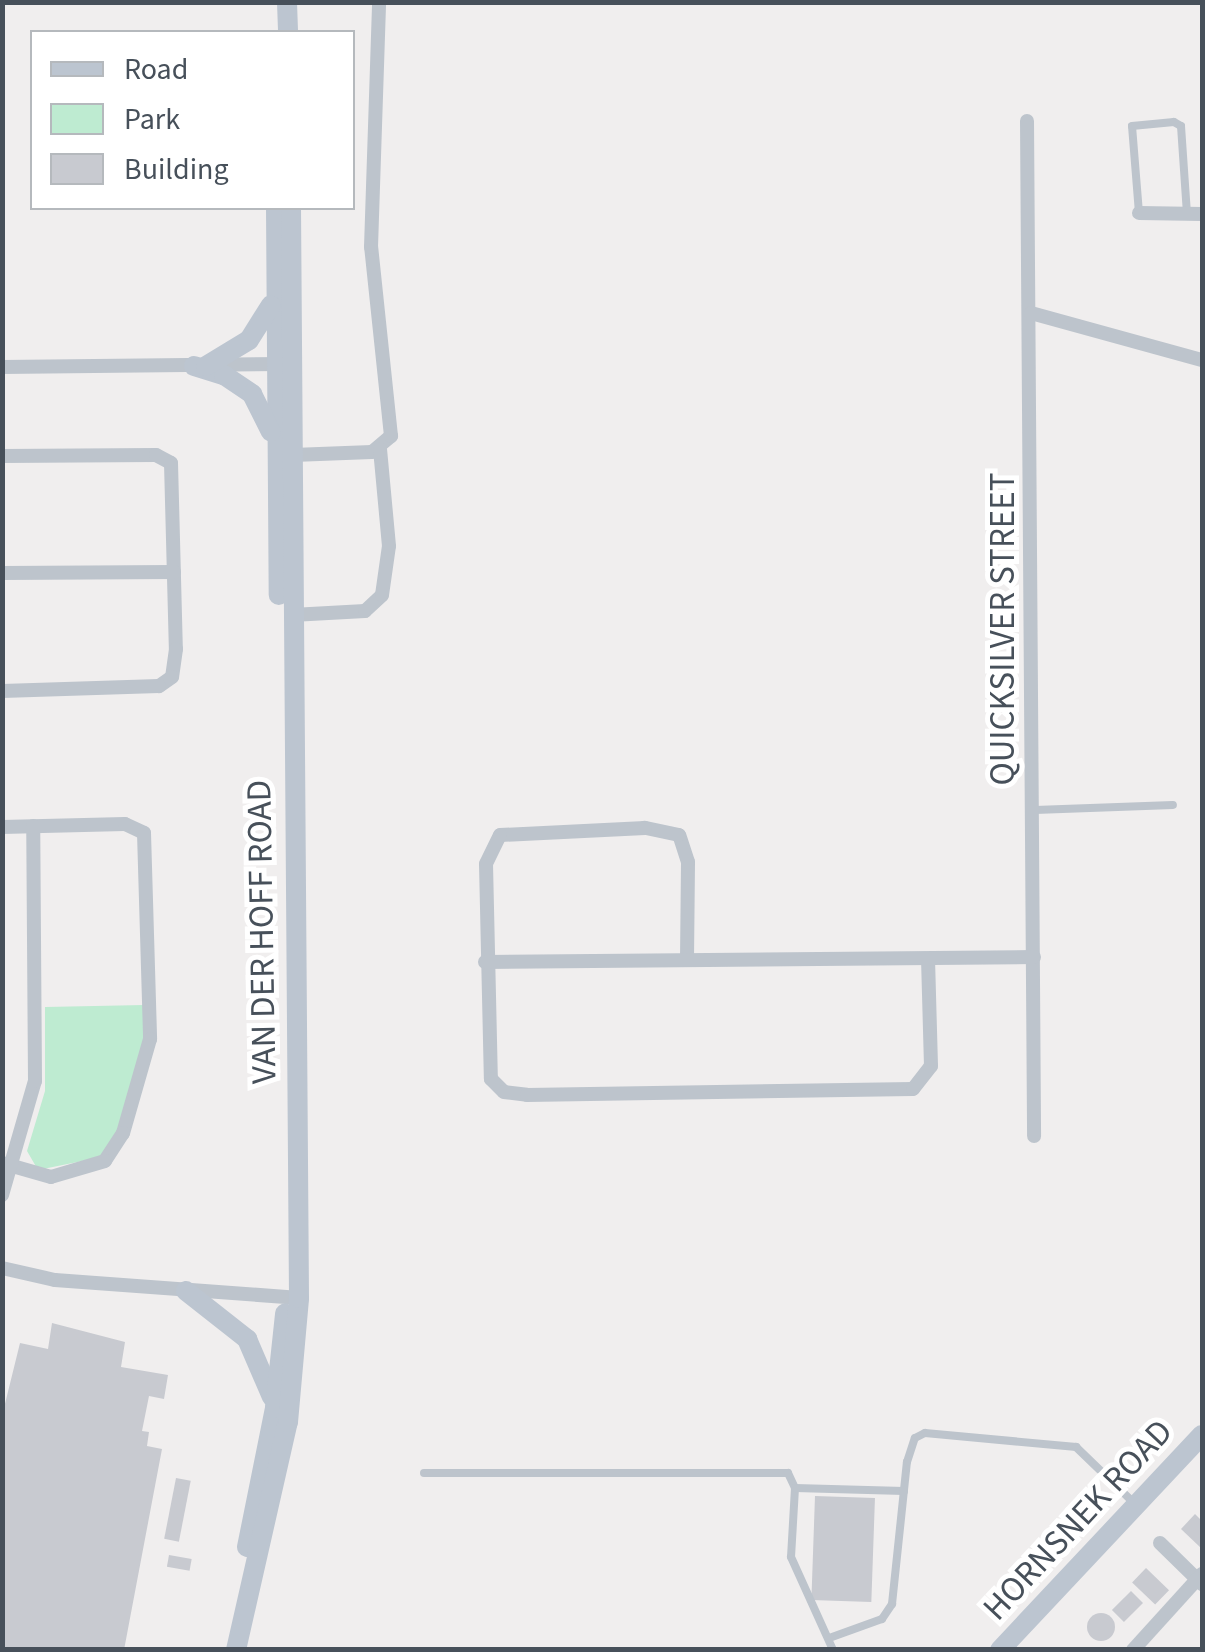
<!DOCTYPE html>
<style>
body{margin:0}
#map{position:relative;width:1205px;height:1652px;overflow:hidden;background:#f0eeee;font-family:"Source Sans 3",sans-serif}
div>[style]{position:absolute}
.green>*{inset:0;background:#beebd1}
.building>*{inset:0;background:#c8cad0;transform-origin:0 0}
.round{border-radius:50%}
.lane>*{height:8px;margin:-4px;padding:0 4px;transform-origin:4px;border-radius:4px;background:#bdc4cc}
.street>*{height:14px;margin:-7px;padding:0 7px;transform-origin:7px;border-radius:7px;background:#bdc4cc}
.secondary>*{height:20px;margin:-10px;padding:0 10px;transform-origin:10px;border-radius:10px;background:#bcc5d0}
span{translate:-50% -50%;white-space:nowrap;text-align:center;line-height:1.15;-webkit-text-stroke:10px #fff;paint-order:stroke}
.street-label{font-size:35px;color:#47505a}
.frame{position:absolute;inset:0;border:5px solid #47505a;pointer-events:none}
.legend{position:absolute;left:30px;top:30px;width:325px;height:180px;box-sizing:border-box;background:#fff;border:2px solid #b5b9bd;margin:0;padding:12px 18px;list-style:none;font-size:30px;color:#47505a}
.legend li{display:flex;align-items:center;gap:20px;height:50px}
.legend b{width:50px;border:2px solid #b5b9bd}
</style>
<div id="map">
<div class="green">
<i style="clip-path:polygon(144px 1005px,146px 1040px,113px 1144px,102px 1157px,38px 1170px,27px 1151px,45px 1091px,45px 1007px)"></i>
</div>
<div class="building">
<i style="clip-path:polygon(52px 1323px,125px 1342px,121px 1367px,168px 1375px,164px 1399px,149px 1396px,142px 1431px,149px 1432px,147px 1446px,162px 1449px,124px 1650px,2px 1650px,2px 1416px,20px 1343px,48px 1349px)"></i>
<i style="left:176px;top:1478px;width:15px;height:62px;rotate:11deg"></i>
<i style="left:815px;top:1496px;width:60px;height:104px;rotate:2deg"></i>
<i style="clip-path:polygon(1195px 1514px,1202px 1521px,1202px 1549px,1181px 1529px)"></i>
<i style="left:169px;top:1555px;width:23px;height:12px;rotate:10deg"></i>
<i style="left:1146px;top:1568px;width:32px;height:20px;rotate:44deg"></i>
<i style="left:1131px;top:1591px;width:17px;height:27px;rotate:45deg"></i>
<i class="round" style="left:1087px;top:1613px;width:28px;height:28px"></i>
</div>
<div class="lane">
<i style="left:1139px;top:213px;width:87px;rotate:-94.6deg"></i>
<i style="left:1132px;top:126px;width:42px;rotate:-5.4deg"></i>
<i style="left:1174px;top:122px;width:8px;rotate:30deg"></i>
<i style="left:1181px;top:126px;width:89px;rotate:86.1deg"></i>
<i style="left:1035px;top:810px;width:138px;rotate:-2.1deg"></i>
<i style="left:424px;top:1473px;width:364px"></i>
<i style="left:788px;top:1473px;width:17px;rotate:65deg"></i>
<i style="left:795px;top:1488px;width:69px;rotate:93.3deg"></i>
<i style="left:791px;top:1557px;width:102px;rotate:65.7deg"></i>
<i style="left:795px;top:1488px;width:109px;rotate:1.6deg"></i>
<i style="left:832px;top:1637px;width:53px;rotate:-19.8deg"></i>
<i style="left:882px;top:1619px;width:18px;rotate:-56deg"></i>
<i style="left:892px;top:1604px;width:143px;rotate:-84deg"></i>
<i style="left:907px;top:1462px;width:25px;rotate:-72deg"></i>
<i style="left:915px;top:1438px;width:11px;rotate:-27deg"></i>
<i style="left:925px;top:1433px;width:152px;rotate:5.3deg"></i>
<i style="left:1076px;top:1447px;width:79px;rotate:44deg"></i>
</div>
<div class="street">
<i style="left:1027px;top:121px;width:1015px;rotate:89.6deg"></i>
<i style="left:1139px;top:213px;width:63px;rotate:0.9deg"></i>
<i style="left:1031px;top:313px;width:177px;rotate:15.4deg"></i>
<i style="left:2px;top:367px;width:281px;rotate:-0.6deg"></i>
<i style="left:293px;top:455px;width:79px;rotate:-2.2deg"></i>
<i style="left:372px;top:452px;width:25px;rotate:-40deg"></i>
<i style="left:391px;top:436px;width:190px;rotate:-96deg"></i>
<i style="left:371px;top:247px;width:245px;rotate:-88.1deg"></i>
<i style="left:2px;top:456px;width:154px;rotate:-0.4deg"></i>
<i style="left:156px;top:455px;width:17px;rotate:28deg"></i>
<i style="left:171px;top:463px;width:186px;rotate:88.5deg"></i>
<i style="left:176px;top:649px;width:28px;rotate:98deg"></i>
<i style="left:172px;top:677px;width:16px;rotate:145deg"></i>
<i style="left:159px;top:686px;width:157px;rotate:178.2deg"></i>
<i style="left:2px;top:573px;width:172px;rotate:-0.3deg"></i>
<i style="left:292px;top:615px;width:73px;rotate:-3.1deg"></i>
<i style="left:365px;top:611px;width:23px;rotate:-43deg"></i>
<i style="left:382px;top:595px;width:49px;rotate:-81.9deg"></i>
<i style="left:389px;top:546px;width:97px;rotate:-95.3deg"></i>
<i style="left:2px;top:827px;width:123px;rotate:-1.4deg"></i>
<i style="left:125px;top:824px;width:21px;rotate:25deg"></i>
<i style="left:144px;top:833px;width:206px;rotate:88.3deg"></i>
<i style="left:150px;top:1039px;width:98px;rotate:106deg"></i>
<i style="left:123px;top:1133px;width:33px;rotate:123deg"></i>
<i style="left:105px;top:1161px;width:56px;rotate:163.5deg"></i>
<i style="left:51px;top:1177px;width:51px;rotate:-164.1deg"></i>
<i style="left:687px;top:959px;width:97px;rotate:-89.4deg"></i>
<i style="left:688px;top:862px;width:28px;rotate:-108deg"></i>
<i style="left:679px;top:835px;width:35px;rotate:-168deg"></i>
<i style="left:645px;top:828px;width:145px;rotate:177.2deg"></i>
<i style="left:500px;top:835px;width:32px;rotate:116deg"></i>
<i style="left:486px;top:864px;width:215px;rotate:88.7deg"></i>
<i style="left:491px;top:1079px;width:18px;rotate:45deg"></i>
<i style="left:504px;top:1092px;width:23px;rotate:7deg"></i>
<i style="left:527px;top:1095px;width:386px;rotate:-0.9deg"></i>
<i style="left:913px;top:1089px;width:29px;rotate:-52deg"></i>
<i style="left:931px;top:1066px;width:107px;rotate:-91.6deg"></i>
<i style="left:485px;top:962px;width:549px;rotate:-0.52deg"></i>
<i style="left:2px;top:1195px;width:119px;rotate:-73.9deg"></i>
<i style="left:35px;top:1081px;width:255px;rotate:-90.4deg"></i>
<i style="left:2px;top:1268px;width:54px;rotate:12.8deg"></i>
<i style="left:55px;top:1280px;width:245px;rotate:4.2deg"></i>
<i style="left:1160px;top:1543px;width:59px;rotate:44.3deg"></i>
<i style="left:1133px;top:1650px;width:103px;rotate:-47.8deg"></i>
</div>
<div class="secondary">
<i style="left:287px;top:2px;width:30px;rotate:88deg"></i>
<i style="left:276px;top:208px;width:387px;rotate:89.6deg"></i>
<i style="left:194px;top:366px;width:31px;rotate:17deg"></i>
<i style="left:224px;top:375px;width:34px;rotate:34deg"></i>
<i style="left:252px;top:394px;width:42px;rotate:63.4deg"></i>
<i style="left:206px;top:366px;width:50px;rotate:-31.2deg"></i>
<i style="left:249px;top:340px;width:41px;rotate:-57.8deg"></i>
<i style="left:186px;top:1291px;width:78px;rotate:38.2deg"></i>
<i style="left:247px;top:1339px;width:63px;rotate:66.7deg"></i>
<i style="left:247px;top:1547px;width:142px;rotate:-78.6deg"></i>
<i style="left:275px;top:1408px;width:95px;rotate:-83.9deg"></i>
<i style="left:236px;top:1650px;width:234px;rotate:-77.2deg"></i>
<i style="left:288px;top:1422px;width:124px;rotate:-84.9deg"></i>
<i style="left:299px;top:1298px;width:1090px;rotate:-90.42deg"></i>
<i style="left:1000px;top:1650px;width:295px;rotate:-46.8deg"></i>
</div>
<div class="street-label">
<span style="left:1003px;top:629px;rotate:-90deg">QUICKSILVER STREET</span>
<span style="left:262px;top:932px;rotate:-91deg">VAN DER HOFF ROAD</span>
<span style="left:1078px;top:1520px;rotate:-47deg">HORNSNEK ROAD</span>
</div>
<div class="frame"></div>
<ul class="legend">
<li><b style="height:12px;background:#bcc5d0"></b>Road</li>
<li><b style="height:28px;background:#beebd1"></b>Park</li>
<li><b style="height:28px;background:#c8cad0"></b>Building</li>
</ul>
</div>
